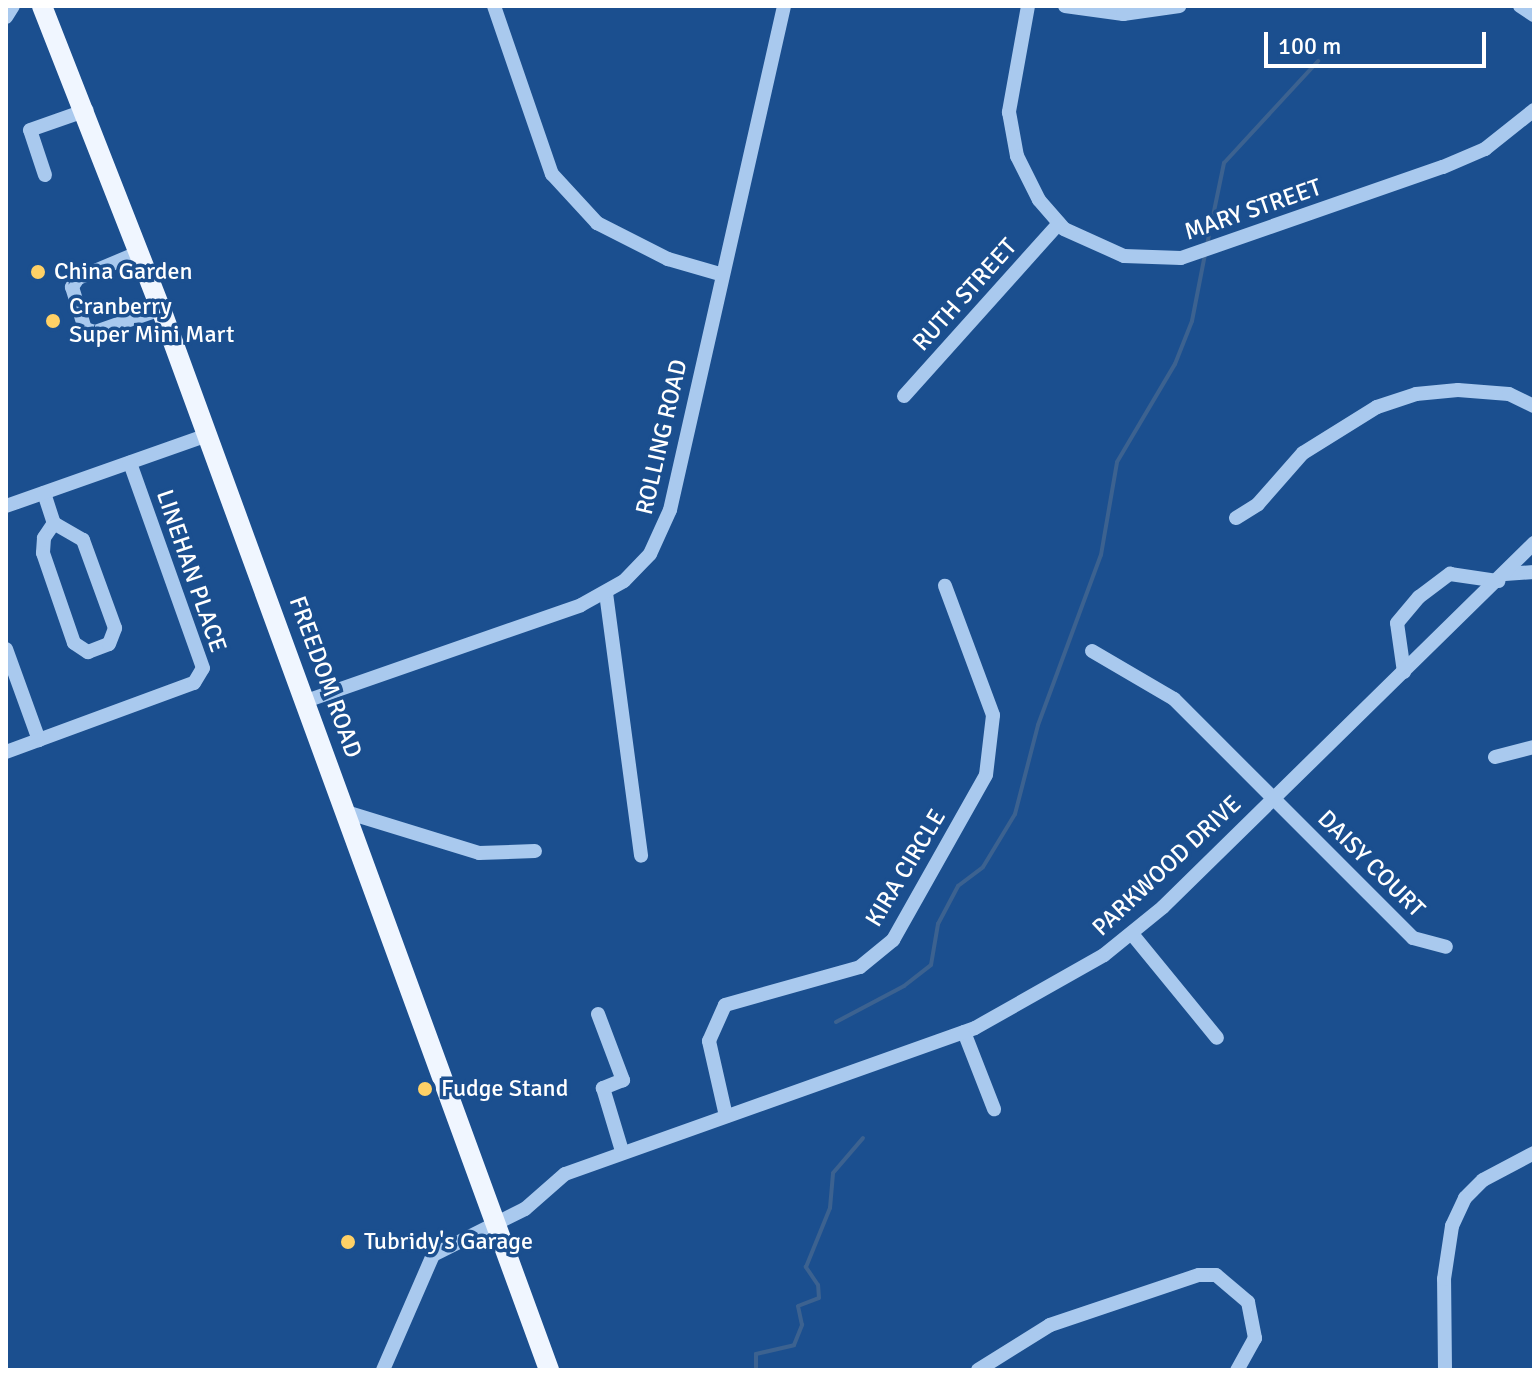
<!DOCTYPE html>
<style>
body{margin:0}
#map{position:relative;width:1540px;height:1376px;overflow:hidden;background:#1b4f8f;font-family:Signika,sans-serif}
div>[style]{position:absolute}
.stream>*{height:4px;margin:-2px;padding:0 2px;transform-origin:2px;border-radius:2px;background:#3c6290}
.minor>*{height:14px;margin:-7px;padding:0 7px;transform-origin:7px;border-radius:7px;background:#a9c9ee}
.major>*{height:20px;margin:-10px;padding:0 10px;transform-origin:10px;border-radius:10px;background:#f0f6ff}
.dots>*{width:22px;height:22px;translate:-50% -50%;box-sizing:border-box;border:4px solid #1b4f8f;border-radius:50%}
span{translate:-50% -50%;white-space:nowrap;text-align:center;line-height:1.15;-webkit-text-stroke:7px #1b4f8f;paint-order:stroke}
.street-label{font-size:24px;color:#fff}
.poi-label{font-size:24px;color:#fff}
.left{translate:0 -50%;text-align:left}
.frame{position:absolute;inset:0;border:8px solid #fff;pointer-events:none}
.scale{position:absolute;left:1264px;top:32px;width:222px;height:36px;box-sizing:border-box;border:4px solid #fff;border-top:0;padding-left:10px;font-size:24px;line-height:28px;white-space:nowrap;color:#fff;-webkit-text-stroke:6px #1b4f8f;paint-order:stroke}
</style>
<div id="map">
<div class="stream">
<i style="left:1207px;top:245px;width:84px;rotate:-78.3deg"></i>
<i style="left:1224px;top:163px;width:139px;rotate:-47.3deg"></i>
<i style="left:836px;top:1022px;width:77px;rotate:-27.9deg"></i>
<i style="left:904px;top:986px;width:34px;rotate:-38deg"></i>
<i style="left:931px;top:965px;width:42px;rotate:-80.3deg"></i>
<i style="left:938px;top:924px;width:43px;rotate:-62.2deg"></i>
<i style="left:958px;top:886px;width:31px;rotate:-37deg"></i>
<i style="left:983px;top:867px;width:62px;rotate:-58.9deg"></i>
<i style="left:1015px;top:814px;width:92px;rotate:-75.5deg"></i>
<i style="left:1038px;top:725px;width:181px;rotate:-69.7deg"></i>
<i style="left:1101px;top:555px;width:94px;rotate:-80.2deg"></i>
<i style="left:1117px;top:462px;width:114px;rotate:-59.4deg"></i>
<i style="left:1175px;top:364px;width:46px;rotate:-68.4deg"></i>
<i style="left:1192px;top:321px;width:68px;rotate:-79deg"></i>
<i style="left:756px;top:1370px;width:16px;rotate:-90deg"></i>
<i style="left:756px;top:1354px;width:39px;rotate:-13deg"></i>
<i style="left:794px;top:1345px;width:22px;rotate:-68deg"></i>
<i style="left:802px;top:1325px;width:19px;rotate:-102deg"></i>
<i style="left:798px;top:1306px;width:22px;rotate:-21deg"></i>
<i style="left:819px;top:1298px;width:13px;rotate:-94deg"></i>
<i style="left:818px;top:1285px;width:22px;rotate:-124deg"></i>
<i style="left:806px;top:1267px;width:64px;rotate:-67.9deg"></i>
<i style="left:830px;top:1208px;width:35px;rotate:-85deg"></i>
<i style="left:833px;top:1173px;width:46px;rotate:-49.4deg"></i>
</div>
<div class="minor">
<i style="left:494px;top:6px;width:178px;rotate:71deg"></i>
<i style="left:552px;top:174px;width:67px;rotate:47.4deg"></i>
<i style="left:597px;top:223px;width:80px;rotate:26.9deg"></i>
<i style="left:668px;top:259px;width:54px;rotate:16.1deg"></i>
<i style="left:1028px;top:6px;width:108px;rotate:100.2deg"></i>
<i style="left:1009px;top:112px;width:45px;rotate:79.7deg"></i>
<i style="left:1017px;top:156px;width:49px;rotate:63.4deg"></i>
<i style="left:1039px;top:200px;width:38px;rotate:49deg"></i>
<i style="left:1064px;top:229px;width:66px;rotate:24.2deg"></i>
<i style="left:1124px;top:256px;width:57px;rotate:2deg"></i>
<i style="left:1181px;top:258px;width:277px;rotate:-19.2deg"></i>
<i style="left:1443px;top:167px;width:46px;rotate:-23.2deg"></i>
<i style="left:1485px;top:149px;width:63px;rotate:-38.5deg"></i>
<i style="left:1065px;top:6px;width:59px;rotate:7.9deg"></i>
<i style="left:1123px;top:14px;width:57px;rotate:-8.1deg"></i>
<i style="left:1520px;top:6px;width:17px;rotate:33deg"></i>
<i style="left:6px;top:17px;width:13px;rotate:-58deg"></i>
<i style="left:45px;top:175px;width:47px;rotate:-108.4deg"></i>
<i style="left:30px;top:130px;width:60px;rotate:-19.3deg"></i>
<i style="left:140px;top:252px;width:67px;rotate:157.2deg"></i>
<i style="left:78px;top:278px;width:11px;rotate:124deg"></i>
<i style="left:72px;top:287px;width:44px;rotate:72.8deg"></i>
<i style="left:85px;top:329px;width:10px;rotate:17deg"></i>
<i style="left:95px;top:332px;width:70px;rotate:-19.2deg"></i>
<i style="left:904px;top:396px;width:232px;rotate:-48.1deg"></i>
<i style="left:44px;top:493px;width:32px;rotate:72deg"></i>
<i style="left:54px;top:523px;width:18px;rotate:124deg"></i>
<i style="left:44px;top:538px;width:15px;rotate:94deg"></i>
<i style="left:43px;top:553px;width:95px;rotate:71deg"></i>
<i style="left:74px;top:643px;width:17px;rotate:33deg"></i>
<i style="left:88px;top:652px;width:22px;rotate:-21deg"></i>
<i style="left:109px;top:644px;width:17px;rotate:-69deg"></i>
<i style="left:115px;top:628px;width:94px;rotate:-110deg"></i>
<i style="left:83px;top:540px;width:34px;rotate:-150deg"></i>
<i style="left:6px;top:506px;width:214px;rotate:-19.4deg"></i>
<i style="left:1236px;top:518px;width:26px;rotate:-32deg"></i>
<i style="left:1258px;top:504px;width:68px;rotate:-48.6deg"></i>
<i style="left:1303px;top:453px;width:87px;rotate:-31.9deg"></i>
<i style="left:1377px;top:407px;width:41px;rotate:-18.4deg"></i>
<i style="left:1416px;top:394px;width:42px;rotate:-5.4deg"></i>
<i style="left:1458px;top:390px;width:51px;rotate:4.5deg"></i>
<i style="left:1509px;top:394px;width:28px;rotate:26deg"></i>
<i style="left:1505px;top:574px;width:29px;rotate:-4deg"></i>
<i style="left:606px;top:593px;width:265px;rotate:82.4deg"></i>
<i style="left:6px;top:649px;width:97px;rotate:70.1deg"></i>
<i style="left:1092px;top:651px;width:95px;rotate:30.3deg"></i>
<i style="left:1174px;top:699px;width:338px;rotate:45deg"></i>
<i style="left:1413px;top:938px;width:34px;rotate:15deg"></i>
<i style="left:1404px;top:672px;width:49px;rotate:-98.1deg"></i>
<i style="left:1397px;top:623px;width:34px;rotate:-50deg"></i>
<i style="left:1419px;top:597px;width:39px;rotate:-37deg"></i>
<i style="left:1450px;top:574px;width:49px;rotate:8.3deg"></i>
<i style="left:306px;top:701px;width:291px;rotate:-19.2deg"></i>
<i style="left:581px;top:605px;width:49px;rotate:-29.2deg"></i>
<i style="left:624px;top:581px;width:37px;rotate:-46deg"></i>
<i style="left:650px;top:554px;width:48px;rotate:-65.6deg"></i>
<i style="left:670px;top:510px;width:517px;rotate:-77.25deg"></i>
<i style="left:6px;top:752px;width:200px;rotate:-20.2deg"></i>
<i style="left:194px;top:683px;width:17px;rotate:-59deg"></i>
<i style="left:203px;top:668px;width:218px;rotate:-109.6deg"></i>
<i style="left:1495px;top:757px;width:40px;rotate:-14.4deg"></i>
<i style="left:346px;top:812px;width:139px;rotate:17.1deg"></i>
<i style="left:479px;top:853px;width:56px;rotate:-2deg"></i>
<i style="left:1132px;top:934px;width:134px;rotate:50.7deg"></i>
<i style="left:598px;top:1014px;width:71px;rotate:69.3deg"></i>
<i style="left:623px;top:1080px;width:22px;rotate:158deg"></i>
<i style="left:603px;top:1088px;width:66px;rotate:73.2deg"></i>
<i style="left:964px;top:1032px;width:83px;rotate:68.7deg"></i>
<i style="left:726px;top:1116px;width:77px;rotate:-102.8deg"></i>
<i style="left:709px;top:1041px;width:39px;rotate:-66deg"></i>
<i style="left:725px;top:1005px;width:140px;rotate:-15.7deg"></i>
<i style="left:860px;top:967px;width:43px;rotate:-39.3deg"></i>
<i style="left:893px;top:940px;width:189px;rotate:-60.6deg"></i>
<i style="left:986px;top:775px;width:60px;rotate:-83.3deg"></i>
<i style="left:993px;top:715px;width:138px;rotate:-110.4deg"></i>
<i style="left:383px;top:1370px;width:125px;rotate:-66.5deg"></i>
<i style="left:433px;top:1255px;width:103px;rotate:-26.6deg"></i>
<i style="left:525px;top:1209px;width:53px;rotate:-41.2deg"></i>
<i style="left:565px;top:1174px;width:435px;rotate:-19.6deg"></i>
<i style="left:975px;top:1028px;width:148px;rotate:-29.5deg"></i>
<i style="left:1104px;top:955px;width:76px;rotate:-39.1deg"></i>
<i style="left:1163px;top:907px;width:520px;rotate:-44.45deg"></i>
<i style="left:978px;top:1370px;width:85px;rotate:-32deg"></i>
<i style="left:1050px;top:1325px;width:157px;rotate:-18.6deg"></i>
<i style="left:1199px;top:1275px;width:17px"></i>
<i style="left:1216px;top:1275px;width:42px;rotate:40.2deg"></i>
<i style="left:1248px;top:1302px;width:37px;rotate:79deg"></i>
<i style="left:1255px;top:1338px;width:37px;rotate:119deg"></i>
<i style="left:1445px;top:1370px;width:91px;rotate:-90.6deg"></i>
<i style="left:1444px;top:1279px;width:54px;rotate:-81.4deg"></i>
<i style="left:1452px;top:1226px;width:31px;rotate:-65deg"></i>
<i style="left:1465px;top:1198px;width:25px;rotate:-45deg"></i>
<i style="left:1483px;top:1180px;width:58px;rotate:-27.9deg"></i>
</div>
<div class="major">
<i style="left:42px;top:6px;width:326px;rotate:68.6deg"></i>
<i style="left:161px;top:309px;width:1130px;rotate:69.91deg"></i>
</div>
<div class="dots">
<i style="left:38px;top:272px;background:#ffd166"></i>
<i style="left:53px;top:321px;background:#ffd166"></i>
<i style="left:425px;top:1089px;background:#ffd166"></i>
<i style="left:348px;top:1242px;background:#ffd166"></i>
</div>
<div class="street-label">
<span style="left:1253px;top:210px;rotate:-19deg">MARY STREET</span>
<span style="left:965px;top:295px;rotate:-48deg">RUTH STREET</span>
<span style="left:662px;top:437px;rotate:-77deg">ROLLING ROAD</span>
<span style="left:191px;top:571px;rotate:71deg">LINEHAN PLACE</span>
<span style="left:325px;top:677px;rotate:70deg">FREEDOM ROAD</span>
<span style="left:1371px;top:864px;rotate:45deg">DAISY COURT</span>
<span style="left:1167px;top:866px;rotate:-43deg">PARKWOOD DRIVE</span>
<span style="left:906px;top:868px;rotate:-59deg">KIRA CIRCLE</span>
</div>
<div class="poi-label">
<span class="left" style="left:54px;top:272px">China Garden</span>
<span class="left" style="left:69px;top:321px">Cranberry<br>Super Mini Mart</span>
<span class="left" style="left:441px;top:1089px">Fudge Stand</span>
<span class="left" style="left:364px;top:1242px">Tubridy's Garage</span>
</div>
<div class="frame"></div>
<div class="scale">100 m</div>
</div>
